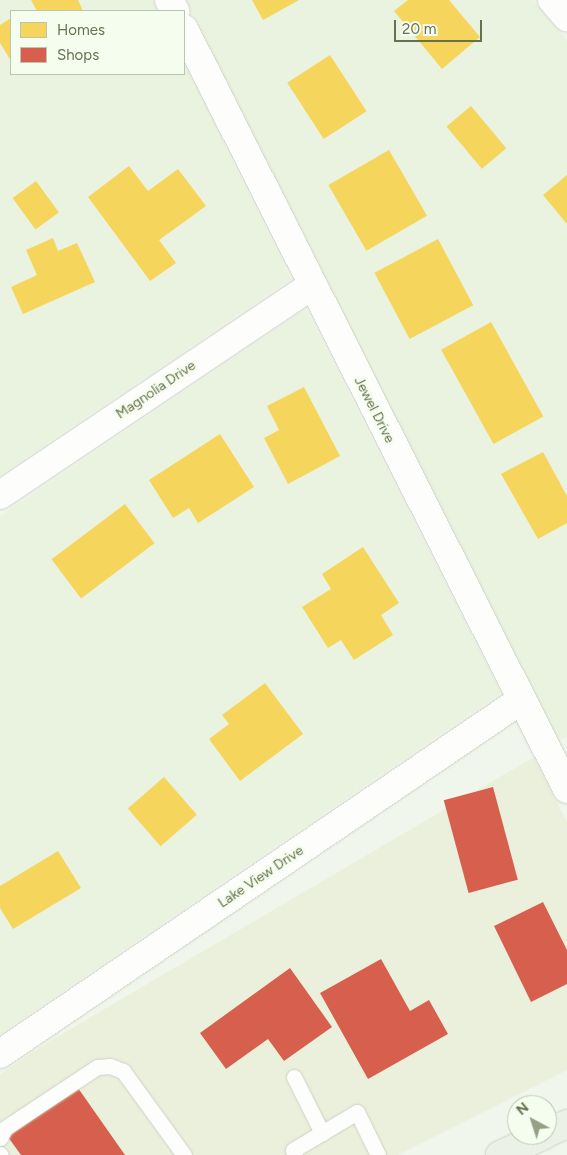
<!DOCTYPE html>
<style>
body{margin:0}
#map{position:relative;width:567px;height:1155px;overflow:hidden;background:#f1f6ec;font-family:Figtree,sans-serif}
div>[style]{position:absolute}
.residential>*{inset:0;background:#eaf3e0}
.commercial>*{inset:0;background:#ebf0dc}
.homes>*{inset:0;background:#f6d55c;transform-origin:0 0}
.shops>*{inset:0;background:#d6604d;transform-origin:0 0}
.roads{filter:drop-shadow(0 0 1px #ced2c8) drop-shadow(0 0 1px #ced2c8)}
.lane>*{height:15px;margin:-7.5px;padding:0 7.5px;transform-origin:7.5px;border-radius:7.5px;background:#fdfefc}
.street>*{height:28px;margin:-14px;padding:0 14px;transform-origin:14px;border-radius:14px;background:#fdfefc}
.primary>*{height:28px;margin:-14px;padding:0 14px;transform-origin:14px;border-radius:14px;background:#ebf1e7}
span{translate:-50% -50%;white-space:nowrap;text-align:center;line-height:1.15;-webkit-text-stroke:5px #f5fdee;paint-order:stroke}
.street-label{font-size:14px;color:#67704f}
.legend{position:absolute;left:10px;top:10px;width:175px;height:65px;box-sizing:border-box;background:#f5fdee;border:1px solid #bcc5ae;margin:0;padding:6px 9px;list-style:none;font-size:15px;color:#67704f}
.legend li{display:flex;align-items:center;gap:10px;height:25px}
.legend b{width:25px;border:1px solid #bcc5ae}
.north{position:absolute;left:507px;top:1095px;width:50px;height:50px;box-sizing:border-box;background:#f5fdee;border:1px solid #bcc5ae;border-radius:50%;rotate:320deg;font-size:14px;font-weight:700;line-height:20px;text-align:center;color:#67704f}
.north::after{content:'';display:block;margin:auto;width:18px;height:22px;background:#979f86;clip-path:polygon(50% 0,100% 100%,50% 72%,0 100%)}
.scale{position:absolute;left:394px;top:20px;width:88px;height:22px;box-sizing:border-box;border:2px solid #67704f;border-top:0;padding-left:6px;font-size:15px;line-height:18px;white-space:nowrap;color:#67704f;-webkit-text-stroke:4px #f5fdee;paint-order:stroke}
</style>
<div id="map">
<div class="residential">
<i style="clip-path:polygon(0 0,152px 0,158px 11px,11px 11px,11px 74px,184px 74px,184px 63px,291px 279px,0 475px)"></i>
<i style="clip-path:polygon(186px 0,533px 0,567px 40px,567px 737px,559px 741px)"></i>
<i style="clip-path:polygon(306px 309px,501px 693px,0 1034px,0 516px)"></i>
</div>
<div class="commercial">
<i style="clip-path:polygon(534px 757px,567px 822px,567px 1070px,398px 1155px,0 1155px,0 1074px,50px 1041px)"></i>
</div>
<div class="homes">
<i style="clip-path:polygon(31px 0,78px 0,83px 11px,37px 11px)"></i>
<i style="clip-path:polygon(252px 0,299px 0,263px 20px)"></i>
<i style="clip-path:polygon(408px 0,449px 0,480px 37px,442px 69px,394px 11px)"></i>
<i style="clip-path:polygon(11px 18px,11px 61px,0 43px,0 25px)"></i>
<i style="left:330px;top:55px;width:67px;height:51px;rotate:57deg"></i>
<i style="left:471px;top:106px;width:55px;height:32px;rotate:50deg"></i>
<i style="left:389px;top:150px;width:76px;height:70px;rotate:60deg"></i>
<i style="clip-path:polygon(129px 166px,148px 191px,178px 169px,206px 206px,159px 240px,176px 263px,150px 281px,88px 197px)"></i>
<i style="clip-path:polygon(567px 175px,567px 224px,543px 195px)"></i>
<i style="left:36px;top:181px;width:39px;height:29px;rotate:54deg"></i>
<i style="clip-path:polygon(53px 238px,58px 251px,77px 243px,95px 282px,23px 314px,11px 287px,37px 275px,26px 250px)"></i>
<i style="left:438px;top:239px;width:75px;height:72px;rotate:62deg"></i>
<i style="left:491px;top:322px;width:108px;height:57px;rotate:61deg"></i>
<i style="clip-path:polygon(304px 387px,340px 456px,288px 484px,264px 438px,279px 430px,267px 406px)"></i>
<i style="clip-path:polygon(220px 434px,254px 487px,198px 523px,189px 508px,173px 518px,149px 480px)"></i>
<i style="clip-path:polygon(543px 452px,567px 496px,567px 523px,538px 539px,501px 474px)"></i>
<i style="left:125px;top:504px;width:49px;height:92px;rotate:53deg"></i>
<i style="clip-path:polygon(363px 547px,399px 603px,381px 615px,393px 635px,354px 660px,341px 640px,328px 648px,302px 607px,331px 589px,322px 574px)"></i>
<i style="clip-path:polygon(265px 683px,303px 734px,240px 781px,209px 739px,229px 724px,222px 715px)"></i>
<i style="left:164px;top:777px;width:50px;height:48px;rotate:49deg"></i>
<i style="clip-path:polygon(58px 851px,81px 888px,13px 929px,0 908px,0 886px)"></i>
</div>
<div class="shops">
<i style="left:493px;top:787px;width:96px;height:51px;rotate:75deg"></i>
<i style="clip-path:polygon(543px 902px,567px 950px,567px 984px,531px 1002px,494px 926px)"></i>
<i style="clip-path:polygon(381px 959px,410px 1011px,429px 1000px,448px 1034px,368px 1079px,320px 993px)"></i>
<i style="clip-path:polygon(290px 968px,332px 1027px,284px 1061px,268px 1039px,226px 1069px,200px 1033px)"></i>
<i style="clip-path:polygon(78px 1088px,125px 1155px,21px 1155px,8px 1137px)"></i>
</div>
<div class="roads">
<div class="lane">
<i style="left:294px;top:1077px;width:63px;rotate:63.4deg"></i>
<i style="left:0;top:1138px;width:11px;rotate:-63deg"></i>
<i style="left:5px;top:1128px;width:110px;rotate:-33.5deg"></i>
<i style="left:97px;top:1067px;width:13px;rotate:-4deg"></i>
<i style="left:110px;top:1066px;width:14px;rotate:21deg"></i>
<i style="left:123px;top:1071px;width:104px;rotate:54deg"></i>
<i style="left:0;top:1154px;width:1px;rotate:45deg"></i>
<i style="left:295px;top:1155px;width:5px;rotate:-112deg"></i>
<i style="left:293px;top:1150px;width:74px;rotate:-30.7deg"></i>
<i style="left:357px;top:1112px;width:48px;rotate:64deg"></i>
</div>
<div class="street">
<i style="left:169px;top:0;width:13px;rotate:61deg"></i>
<i style="left:552px;top:0;width:23px;rotate:49deg"></i>
<i style="left:184px;top:29px;width:851px;rotate:63.25deg"></i>
<i style="left:0;top:495px;width:375px;rotate:-33.9deg"></i>
<i style="left:0;top:1054px;width:630px;rotate:-34.19deg"></i>
</div>
<div class="primary">
<i style="left:547px;top:1133px;width:22px;rotate:-24deg"></i>
<i style="left:500px;top:1155px;width:48px;rotate:-24.4deg"></i>
</div>
</div>
<div class="street-label">
<span style="left:156px;top:390px;rotate:-34deg">Magnolia Drive</span>
<span style="left:374px;top:410px;rotate:63deg">Jewel Drive</span>
<span style="left:261px;top:877px;rotate:-34deg">Lake View Drive</span>
</div>
<ul class="legend">
<li><b style="height:14px;background:#f6d55c"></b>Homes</li>
<li><b style="height:14px;background:#d6604d"></b>Shops</li>
</ul>
<div class="north">N</div>
<div class="scale">20 m</div>
</div>
